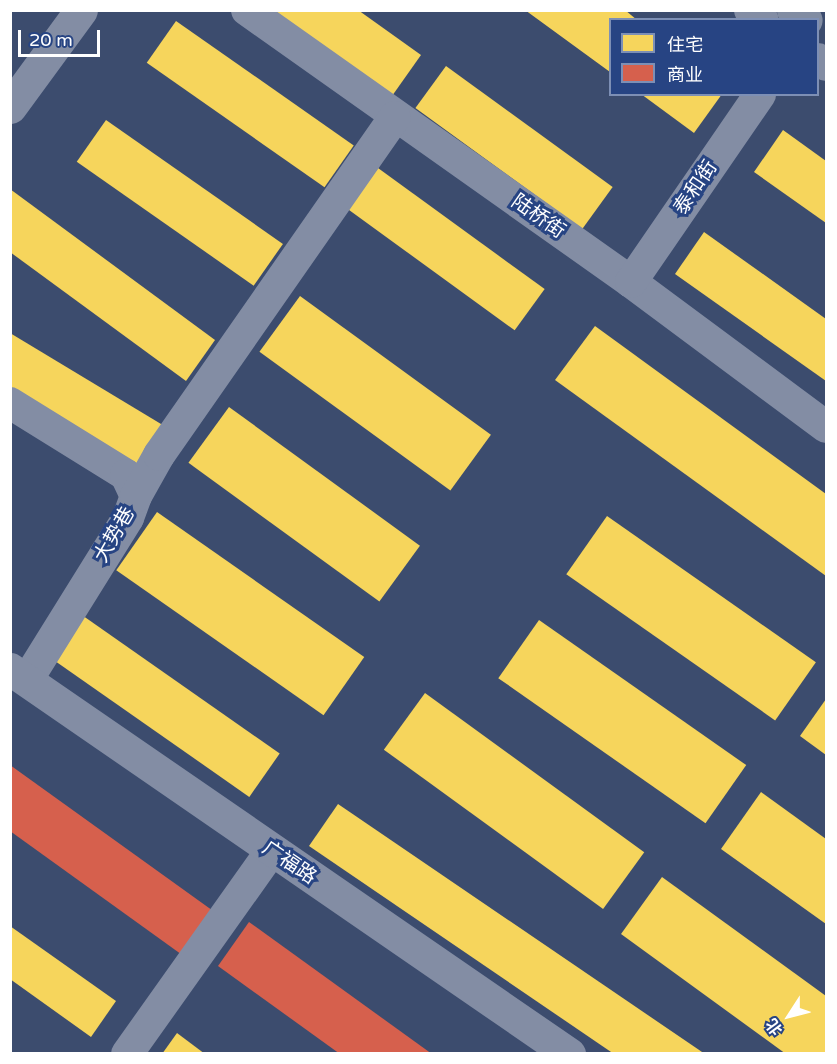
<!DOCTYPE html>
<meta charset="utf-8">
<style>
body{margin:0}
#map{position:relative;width:837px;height:1064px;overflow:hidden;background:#3c4c6e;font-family:"Varela Round","Noto Sans SC",sans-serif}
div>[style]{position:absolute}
.homes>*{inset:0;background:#f6d55c;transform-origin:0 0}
.shops>*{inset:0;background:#d6604d}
.minor>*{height:32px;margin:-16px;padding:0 16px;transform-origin:16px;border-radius:16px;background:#838da4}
.tertiary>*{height:33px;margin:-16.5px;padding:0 16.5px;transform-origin:16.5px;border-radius:16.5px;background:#838da4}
.primary>*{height:33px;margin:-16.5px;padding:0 16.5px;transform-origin:16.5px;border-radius:16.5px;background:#818ca2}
span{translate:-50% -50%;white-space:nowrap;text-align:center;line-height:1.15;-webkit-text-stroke:6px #274483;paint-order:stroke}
.street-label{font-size:20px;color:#fff}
.frame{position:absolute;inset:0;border:12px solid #fff;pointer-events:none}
.legend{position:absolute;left:609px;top:18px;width:210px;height:78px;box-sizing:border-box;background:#274483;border:2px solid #7d8fb5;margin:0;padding:8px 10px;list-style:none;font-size:18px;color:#fff}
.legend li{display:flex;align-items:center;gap:12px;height:30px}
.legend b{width:30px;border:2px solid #7d8fb5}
.north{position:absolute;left:759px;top:986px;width:60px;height:60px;-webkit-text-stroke:4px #274483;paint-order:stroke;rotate:234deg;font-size:16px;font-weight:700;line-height:24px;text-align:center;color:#fff}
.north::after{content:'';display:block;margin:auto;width:21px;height:27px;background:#fff;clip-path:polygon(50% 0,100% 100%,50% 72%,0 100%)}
.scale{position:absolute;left:18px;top:30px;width:82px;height:27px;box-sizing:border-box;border:3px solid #fff;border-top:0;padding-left:8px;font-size:18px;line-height:21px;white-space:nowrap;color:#fff;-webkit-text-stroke:4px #274483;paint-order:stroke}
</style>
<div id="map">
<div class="homes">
<i style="clip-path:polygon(269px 10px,358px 10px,421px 55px,392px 96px)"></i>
<i style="clip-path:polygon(525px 10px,625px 10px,637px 20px,610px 20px,610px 72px)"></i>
<i style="left:176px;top:21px;width:217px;height:51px;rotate:35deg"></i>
<i style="left:446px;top:66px;width:206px;height:52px;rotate:36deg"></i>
<i style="clip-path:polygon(641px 94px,722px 94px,694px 133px)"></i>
<i style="left:106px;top:120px;width:216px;height:51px;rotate:35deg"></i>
<i style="clip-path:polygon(783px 130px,826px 161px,826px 223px,754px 172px)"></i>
<i style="left:378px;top:168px;width:206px;height:51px;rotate:36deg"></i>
<i style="clip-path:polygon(10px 189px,215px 340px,186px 381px,10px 252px)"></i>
<i style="clip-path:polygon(704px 232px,826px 319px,826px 381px,675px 274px)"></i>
<i style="left:300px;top:296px;width:236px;height:69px;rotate:36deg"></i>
<i style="clip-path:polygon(595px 326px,826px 494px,826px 576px,555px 380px)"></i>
<i style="clip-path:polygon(10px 333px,166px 427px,141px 468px,10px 389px)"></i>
<i style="left:229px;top:407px;width:236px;height:69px;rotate:36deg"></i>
<i style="left:157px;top:512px;width:253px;height:71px;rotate:35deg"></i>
<i style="left:607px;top:516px;width:255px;height:71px;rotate:35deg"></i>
<i style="left:79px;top:613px;width:245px;height:53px;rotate:35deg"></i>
<i style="left:539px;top:620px;width:253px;height:71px;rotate:35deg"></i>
<i style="left:425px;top:693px;width:271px;height:70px;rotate:36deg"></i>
<i style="clip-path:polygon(826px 699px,826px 755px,800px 736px)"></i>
<i style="clip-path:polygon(761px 792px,826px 839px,826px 924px,721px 849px)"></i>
<i style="clip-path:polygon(338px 804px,705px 1054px,614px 1054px,309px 846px)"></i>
<i style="clip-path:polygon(662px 877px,826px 996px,826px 1054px,786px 1054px,621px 934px)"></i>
<i style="clip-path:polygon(10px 926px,116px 1001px,91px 1037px,10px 979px)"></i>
<i style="clip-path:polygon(177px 1033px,205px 1054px,162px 1054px)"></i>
</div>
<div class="shops">
<i style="clip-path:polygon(10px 765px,216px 913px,185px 957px,10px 831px)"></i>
<i style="clip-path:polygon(249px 922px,432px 1054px,340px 1054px,218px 966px)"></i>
</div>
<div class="minor">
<i style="left:247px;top:10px;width:471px;rotate:35.3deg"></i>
<i style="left:631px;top:282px;width:243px;rotate:36.6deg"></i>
<i style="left:750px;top:10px;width:16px;rotate:38deg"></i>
<i style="left:818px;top:59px;width:10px;rotate:37deg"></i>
<i style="left:631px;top:282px;width:228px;rotate:-55.5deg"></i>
<i style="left:10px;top:403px;width:137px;rotate:31.8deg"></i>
<i style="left:126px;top:475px;width:23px;rotate:65deg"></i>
<i style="left:136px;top:496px;width:23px;rotate:110deg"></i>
<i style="left:128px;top:518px;width:191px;rotate:121.9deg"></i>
<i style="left:136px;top:496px;width:47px;rotate:-60.7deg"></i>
<i style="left:159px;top:455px;width:412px;rotate:-55.1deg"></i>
<i style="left:127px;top:1054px;width:249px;rotate:-54.6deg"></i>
</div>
<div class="tertiary">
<i style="left:10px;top:107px;width:120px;rotate:-53.8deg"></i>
<i style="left:10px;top:669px;width:679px;rotate:34.56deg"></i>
</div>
<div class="primary">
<i style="left:793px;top:10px;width:16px;rotate:38deg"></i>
</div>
<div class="street-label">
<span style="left:696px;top:188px;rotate:-56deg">泰和街</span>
<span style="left:538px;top:217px;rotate:35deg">陆桥街</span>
<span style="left:115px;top:535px;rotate:-60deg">大势巷</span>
<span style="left:289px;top:863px;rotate:34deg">广福路</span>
</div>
<div class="frame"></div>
<ul class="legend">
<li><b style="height:16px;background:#f6d55c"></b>住宅</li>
<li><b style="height:16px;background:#d6604d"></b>商业</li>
</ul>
<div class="north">北</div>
<div class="scale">20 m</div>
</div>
